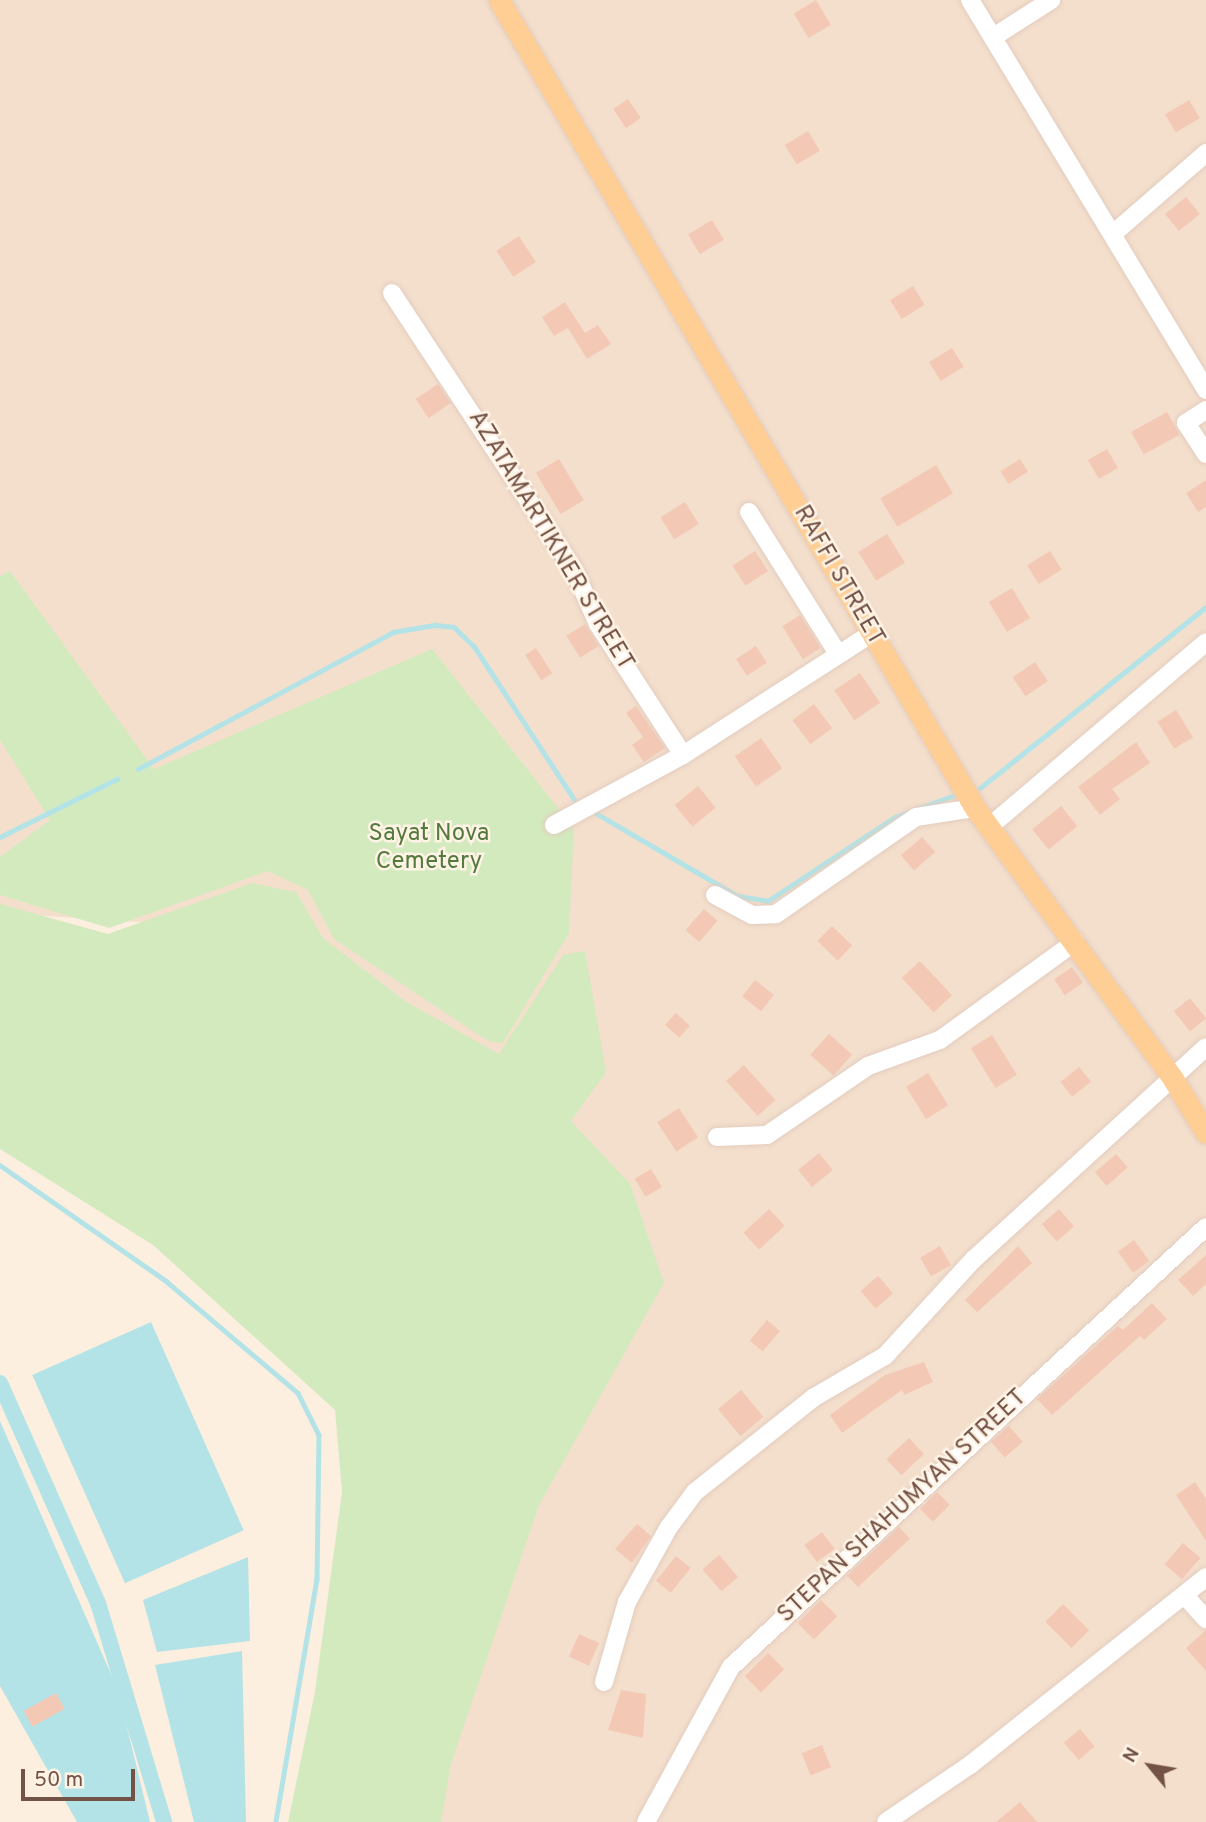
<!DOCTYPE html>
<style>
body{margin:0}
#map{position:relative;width:1206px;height:1822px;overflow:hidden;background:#fdefdf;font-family:Overpass,sans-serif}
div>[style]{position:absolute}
.residential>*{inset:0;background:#f4dfcd}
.green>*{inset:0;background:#d3eabe}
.water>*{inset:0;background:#b3e3e6;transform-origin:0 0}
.stream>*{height:4.5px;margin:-2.25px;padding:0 2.25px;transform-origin:2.25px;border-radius:2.25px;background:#b3e3e6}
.canal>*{height:16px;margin:-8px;padding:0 8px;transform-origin:8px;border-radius:8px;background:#b3e3e6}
.building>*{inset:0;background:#f3c9b6;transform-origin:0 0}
.roads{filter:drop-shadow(0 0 2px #e3ccbe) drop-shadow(0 0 2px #e3ccbe)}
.minor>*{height:18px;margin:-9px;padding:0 9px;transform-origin:9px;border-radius:9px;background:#fff}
.major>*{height:21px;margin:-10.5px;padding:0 10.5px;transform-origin:10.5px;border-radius:10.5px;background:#fece95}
span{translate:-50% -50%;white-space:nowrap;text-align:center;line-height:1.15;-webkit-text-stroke:5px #fff3e6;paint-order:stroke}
.street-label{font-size:24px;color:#735346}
.park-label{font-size:24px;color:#547a3e}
.north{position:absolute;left:1115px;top:1731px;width:70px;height:70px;-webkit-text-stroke:5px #fff3e6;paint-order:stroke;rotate:300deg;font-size:19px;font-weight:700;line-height:28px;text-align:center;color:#735346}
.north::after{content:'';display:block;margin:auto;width:24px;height:32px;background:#735346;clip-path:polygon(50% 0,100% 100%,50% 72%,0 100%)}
.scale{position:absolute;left:21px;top:1769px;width:114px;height:32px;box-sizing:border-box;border:4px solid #735346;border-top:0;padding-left:9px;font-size:21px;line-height:24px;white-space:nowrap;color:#735346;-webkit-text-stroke:5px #fff3e6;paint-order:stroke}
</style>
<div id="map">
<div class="residential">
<i style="clip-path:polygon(0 0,1206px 0,1206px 1822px,426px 1822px,245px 929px,0 913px)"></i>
</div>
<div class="green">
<i style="clip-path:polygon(10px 571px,154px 769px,432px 649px,574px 828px,569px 933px,503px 1043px,488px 1041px,334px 939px,308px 890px,268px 871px,109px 928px,0 895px,0 857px,50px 820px,0 740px,0 576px)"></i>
<i style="clip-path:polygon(252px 883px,296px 892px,323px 938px,405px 1001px,499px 1054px,563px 955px,585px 951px,606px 1072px,571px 1121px,630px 1184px,664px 1283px,539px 1505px,451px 1764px,441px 1822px,288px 1822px,315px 1692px,342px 1492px,335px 1410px,153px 1245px,0 1149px,0 904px,108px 934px)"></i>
</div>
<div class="water">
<i style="left:151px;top:1322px;width:228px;height:130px;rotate:66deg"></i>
<i style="clip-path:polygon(0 1421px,118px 1690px,150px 1822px,77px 1822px,0 1686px)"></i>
<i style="clip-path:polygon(248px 1557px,250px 1641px,157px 1652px,143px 1600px)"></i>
<i style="clip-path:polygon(242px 1651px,246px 1822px,194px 1822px,155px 1665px)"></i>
</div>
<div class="stream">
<i style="left:138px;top:769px;width:289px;rotate:-28.2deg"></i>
<i style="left:393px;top:632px;width:43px;rotate:-9.5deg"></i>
<i style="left:435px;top:625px;width:19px;rotate:6deg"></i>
<i style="left:454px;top:627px;width:28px;rotate:44deg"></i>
<i style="left:474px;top:646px;width:183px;rotate:56.8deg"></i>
<i style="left:980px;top:788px;width:290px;rotate:-38.7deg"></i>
<i style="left:594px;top:812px;width:167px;rotate:30.3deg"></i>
<i style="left:738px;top:896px;width:30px;rotate:9deg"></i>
<i style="left:768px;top:901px;width:152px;rotate:-33.5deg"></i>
<i style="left:895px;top:817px;width:61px;rotate:-20.2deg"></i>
<i style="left:0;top:837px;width:131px;rotate:-26.4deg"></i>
<i style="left:0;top:1165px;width:203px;rotate:34.9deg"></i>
<i style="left:166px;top:1281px;width:173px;rotate:40.3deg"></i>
<i style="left:298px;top:1393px;width:47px;rotate:63.4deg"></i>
<i style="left:319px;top:1435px;width:144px;rotate:90.8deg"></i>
<i style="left:317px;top:1579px;width:246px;rotate:99.6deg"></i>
</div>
<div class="canal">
<i style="left:0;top:1383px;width:241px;rotate:66deg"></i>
<i style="left:98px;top:1603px;width:229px;rotate:73.2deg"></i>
</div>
<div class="building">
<i style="left:816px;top:0;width:29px;height:26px;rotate:59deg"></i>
<i style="left:628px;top:99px;width:23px;height:18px;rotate:56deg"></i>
<i style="left:1189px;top:100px;width:21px;height:28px;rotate:59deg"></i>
<i style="left:808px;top:131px;width:23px;height:27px;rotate:59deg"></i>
<i style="left:1186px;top:197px;width:22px;height:27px;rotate:51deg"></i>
<i style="left:712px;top:220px;width:23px;height:28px;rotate:59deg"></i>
<i style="left:519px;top:236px;width:31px;height:27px;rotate:57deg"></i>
<i style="left:913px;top:286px;width:22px;height:27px;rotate:58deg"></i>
<i style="clip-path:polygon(565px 302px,585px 333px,598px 325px,611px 344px,587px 359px,568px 328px,554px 336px,542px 317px)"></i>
<i style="left:952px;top:348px;width:22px;height:27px;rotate:58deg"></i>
<i style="left:438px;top:384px;width:23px;height:27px;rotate:56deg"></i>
<i style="left:1167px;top:412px;width:26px;height:41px;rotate:61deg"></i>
<i style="left:1107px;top:449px;width:22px;height:22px;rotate:60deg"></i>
<i style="left:559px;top:459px;width:48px;height:27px;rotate:59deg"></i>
<i style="left:1020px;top:459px;width:15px;height:23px;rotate:58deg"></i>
<i style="left:936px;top:465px;width:33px;height:65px;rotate:59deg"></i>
<i style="clip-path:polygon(1206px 480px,1206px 507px,1198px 512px,1186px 493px)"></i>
<i style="left:685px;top:502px;width:26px;height:29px;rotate:58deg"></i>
<i style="left:887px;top:534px;width:34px;height:34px;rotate:58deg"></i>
<i style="left:755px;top:551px;width:24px;height:27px;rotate:57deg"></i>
<i style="left:1050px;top:551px;width:22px;height:27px;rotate:58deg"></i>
<i style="left:1012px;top:588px;width:35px;height:27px;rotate:59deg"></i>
<i style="left:800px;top:615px;width:39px;height:21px;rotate:58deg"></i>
<i style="left:585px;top:624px;width:26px;height:22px;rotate:58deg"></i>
<i style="left:756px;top:646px;width:20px;height:24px;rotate:57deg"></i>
<i style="left:536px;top:648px;width:30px;height:13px;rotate:57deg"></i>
<i style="left:1035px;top:662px;width:23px;height:27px;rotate:56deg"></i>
<i style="left:860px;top:673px;width:36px;height:31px;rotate:56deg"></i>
<i style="left:814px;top:704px;width:30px;height:27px;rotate:53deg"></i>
<i style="clip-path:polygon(636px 706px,665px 748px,644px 762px,632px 745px,643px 737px,626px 713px)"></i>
<i style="left:1176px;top:710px;width:32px;height:22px;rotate:58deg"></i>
<i style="left:761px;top:738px;width:37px;height:32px;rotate:55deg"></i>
<i style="clip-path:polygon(1136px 742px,1150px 763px,1112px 789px,1120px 799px,1100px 815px,1078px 787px)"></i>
<i style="left:698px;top:786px;width:28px;height:30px;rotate:51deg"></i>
<i style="left:1061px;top:806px;width:26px;height:37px;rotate:51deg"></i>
<i style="left:922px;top:837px;width:20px;height:28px;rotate:49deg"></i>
<i style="left:704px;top:909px;width:18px;height:28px;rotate:41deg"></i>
<i style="left:832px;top:926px;width:28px;height:21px;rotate:44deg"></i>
<i style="left:920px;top:961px;width:47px;height:25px;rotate:47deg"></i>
<i style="left:1072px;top:967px;width:19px;height:22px;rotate:55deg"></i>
<i style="left:755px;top:980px;width:24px;height:21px;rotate:38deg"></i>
<i style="left:1190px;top:998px;width:26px;height:21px;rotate:51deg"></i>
<i style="left:676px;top:1013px;width:19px;height:16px;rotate:43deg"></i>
<i style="left:829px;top:1034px;width:31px;height:28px;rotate:42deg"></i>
<i style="left:992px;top:1035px;width:47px;height:25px;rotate:58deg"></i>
<i style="left:744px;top:1065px;width:47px;height:24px;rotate:48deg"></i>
<i style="left:1079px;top:1067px;width:19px;height:24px;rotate:51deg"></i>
<i style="left:928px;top:1073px;width:38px;height:26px;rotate:58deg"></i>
<i style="left:679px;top:1108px;width:35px;height:26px;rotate:57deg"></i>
<i style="left:819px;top:1153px;width:22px;height:27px;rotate:51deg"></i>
<i style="left:1116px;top:1154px;width:18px;height:28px;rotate:49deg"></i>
<i style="left:651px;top:1169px;width:21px;height:19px;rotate:59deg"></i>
<i style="left:769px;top:1209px;width:23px;height:35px;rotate:47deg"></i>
<i style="left:1059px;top:1209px;width:23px;height:23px;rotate:49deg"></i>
<i style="left:1134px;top:1240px;width:26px;height:20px;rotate:54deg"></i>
<i style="left:940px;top:1246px;width:22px;height:23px;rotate:60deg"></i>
<i style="clip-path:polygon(1018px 1246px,1032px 1263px,977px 1312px,965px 1300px)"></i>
<i style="clip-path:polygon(1206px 1255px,1206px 1284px,1193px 1296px,1178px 1280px)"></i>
<i style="left:878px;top:1276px;width:23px;height:23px;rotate:49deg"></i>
<i style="clip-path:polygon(1152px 1303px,1167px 1319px,1144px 1340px,1140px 1336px,1052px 1415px,1037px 1399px,1118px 1326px,1123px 1330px)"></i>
<i style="left:767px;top:1320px;width:17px;height:27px;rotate:40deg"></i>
<i style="clip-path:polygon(924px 1362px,933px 1382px,904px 1395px,902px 1390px,842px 1433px,830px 1415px,885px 1375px)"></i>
<i style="left:741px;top:1390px;width:35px;height:30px;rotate:50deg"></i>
<i style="left:1009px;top:1426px;width:21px;height:24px;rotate:49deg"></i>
<i style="left:909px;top:1438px;width:22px;height:31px;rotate:47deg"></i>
<i style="clip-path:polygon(1195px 1482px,1206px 1499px,1206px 1541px,1176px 1495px)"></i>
<i style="left:937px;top:1492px;width:18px;height:24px;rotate:45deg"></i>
<i style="clip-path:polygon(637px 1524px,651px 1536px,632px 1563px,615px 1549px)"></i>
<i style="left:899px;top:1527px;width:16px;height:71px;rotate:47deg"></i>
<i style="left:822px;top:1532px;width:21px;height:22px;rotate:53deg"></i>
<i style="left:1183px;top:1543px;width:23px;height:28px;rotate:41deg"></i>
<i style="left:719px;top:1555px;width:29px;height:22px;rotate:49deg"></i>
<i style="left:676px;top:1556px;width:19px;height:32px;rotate:39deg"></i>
<i style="left:821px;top:1600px;width:23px;height:33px;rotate:45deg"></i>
<i style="left:1063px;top:1604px;width:37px;height:25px;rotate:45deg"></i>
<i style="clip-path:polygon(1206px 1630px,1206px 1671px,1186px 1648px)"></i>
<i style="left:579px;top:1634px;width:22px;height:25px;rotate:24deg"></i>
<i style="left:768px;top:1653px;width:23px;height:33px;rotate:45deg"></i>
<i style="clip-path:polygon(621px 1690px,646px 1694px,643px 1738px,608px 1730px)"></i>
<i style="left:56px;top:1693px;width:18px;height:37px;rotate:61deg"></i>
<i style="left:1080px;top:1729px;width:23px;height:21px;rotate:50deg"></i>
<i style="left:822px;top:1745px;width:24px;height:22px;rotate:68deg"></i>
<i style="clip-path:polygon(1020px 1802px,1037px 1822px,996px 1822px)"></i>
</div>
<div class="roads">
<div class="minor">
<i style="left:970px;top:0;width:456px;rotate:58.8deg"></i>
<i style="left:995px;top:36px;width:67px;rotate:-32.7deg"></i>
<i style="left:1114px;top:233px;width:122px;rotate:-41deg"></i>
<i style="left:392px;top:293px;width:331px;rotate:56.7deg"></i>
<i style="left:574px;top:570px;width:59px;rotate:66deg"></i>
<i style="left:598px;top:624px;width:156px;rotate:57deg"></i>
<i style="left:1206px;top:410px;width:24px;rotate:147deg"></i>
<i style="left:1186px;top:423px;width:37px;rotate:57deg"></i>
<i style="left:749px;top:512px;width:168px;rotate:57.9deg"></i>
<i style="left:554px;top:825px;width:147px;rotate:-28.5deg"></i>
<i style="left:683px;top:755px;width:224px;rotate:-32.8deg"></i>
<i style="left:989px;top:827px;width:285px;rotate:-40.4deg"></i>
<i style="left:715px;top:895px;width:42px;rotate:28.4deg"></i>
<i style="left:752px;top:915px;width:24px;rotate:-2deg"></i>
<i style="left:776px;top:914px;width:170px;rotate:-34.7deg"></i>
<i style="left:916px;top:817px;width:60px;rotate:-8.7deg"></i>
<i style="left:717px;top:1137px;width:50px;rotate:-2.3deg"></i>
<i style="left:767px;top:1135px;width:122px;rotate:-34.3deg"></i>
<i style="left:868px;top:1066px;width:77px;rotate:-19.9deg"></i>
<i style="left:940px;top:1040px;width:167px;rotate:-36deg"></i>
<i style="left:1186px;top:1597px;width:30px;rotate:48deg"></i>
<i style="left:604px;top:1682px;width:83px;rotate:-74deg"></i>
<i style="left:627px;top:1602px;width:86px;rotate:-60.8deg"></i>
<i style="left:669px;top:1527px;width:44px;rotate:-53.4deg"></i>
<i style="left:695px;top:1492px;width:151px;rotate:-38.5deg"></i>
<i style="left:813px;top:1398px;width:83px;rotate:-30.3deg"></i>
<i style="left:885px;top:1356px;width:132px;rotate:-47.5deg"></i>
<i style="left:974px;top:1259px;width:314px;rotate:-42.4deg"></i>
<i style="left:646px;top:1822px;width:177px;rotate:-61.3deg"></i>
<i style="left:731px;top:1667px;width:647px;rotate:-42.81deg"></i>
<i style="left:886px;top:1822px;width:102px;rotate:-34.2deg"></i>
<i style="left:970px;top:1765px;width:302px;rotate:-38.5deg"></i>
</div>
<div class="major">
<i style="left:499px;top:0;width:938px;rotate:59.5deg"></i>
<i style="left:975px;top:808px;width:336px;rotate:53.8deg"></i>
<i style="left:1173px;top:1079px;width:63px;rotate:58.6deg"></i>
</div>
</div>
<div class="street-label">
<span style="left:550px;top:541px;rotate:59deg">AZATAMARTIKNER STREET</span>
<span style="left:838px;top:576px;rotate:60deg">RAFFI STREET</span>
<span style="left:903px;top:1507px;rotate:-43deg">STEPAN SHAHUMYAN STREET</span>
</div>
<div class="park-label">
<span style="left:429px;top:849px">Sayat Nova<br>Cemetery</span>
</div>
<div class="north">N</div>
<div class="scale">50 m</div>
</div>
